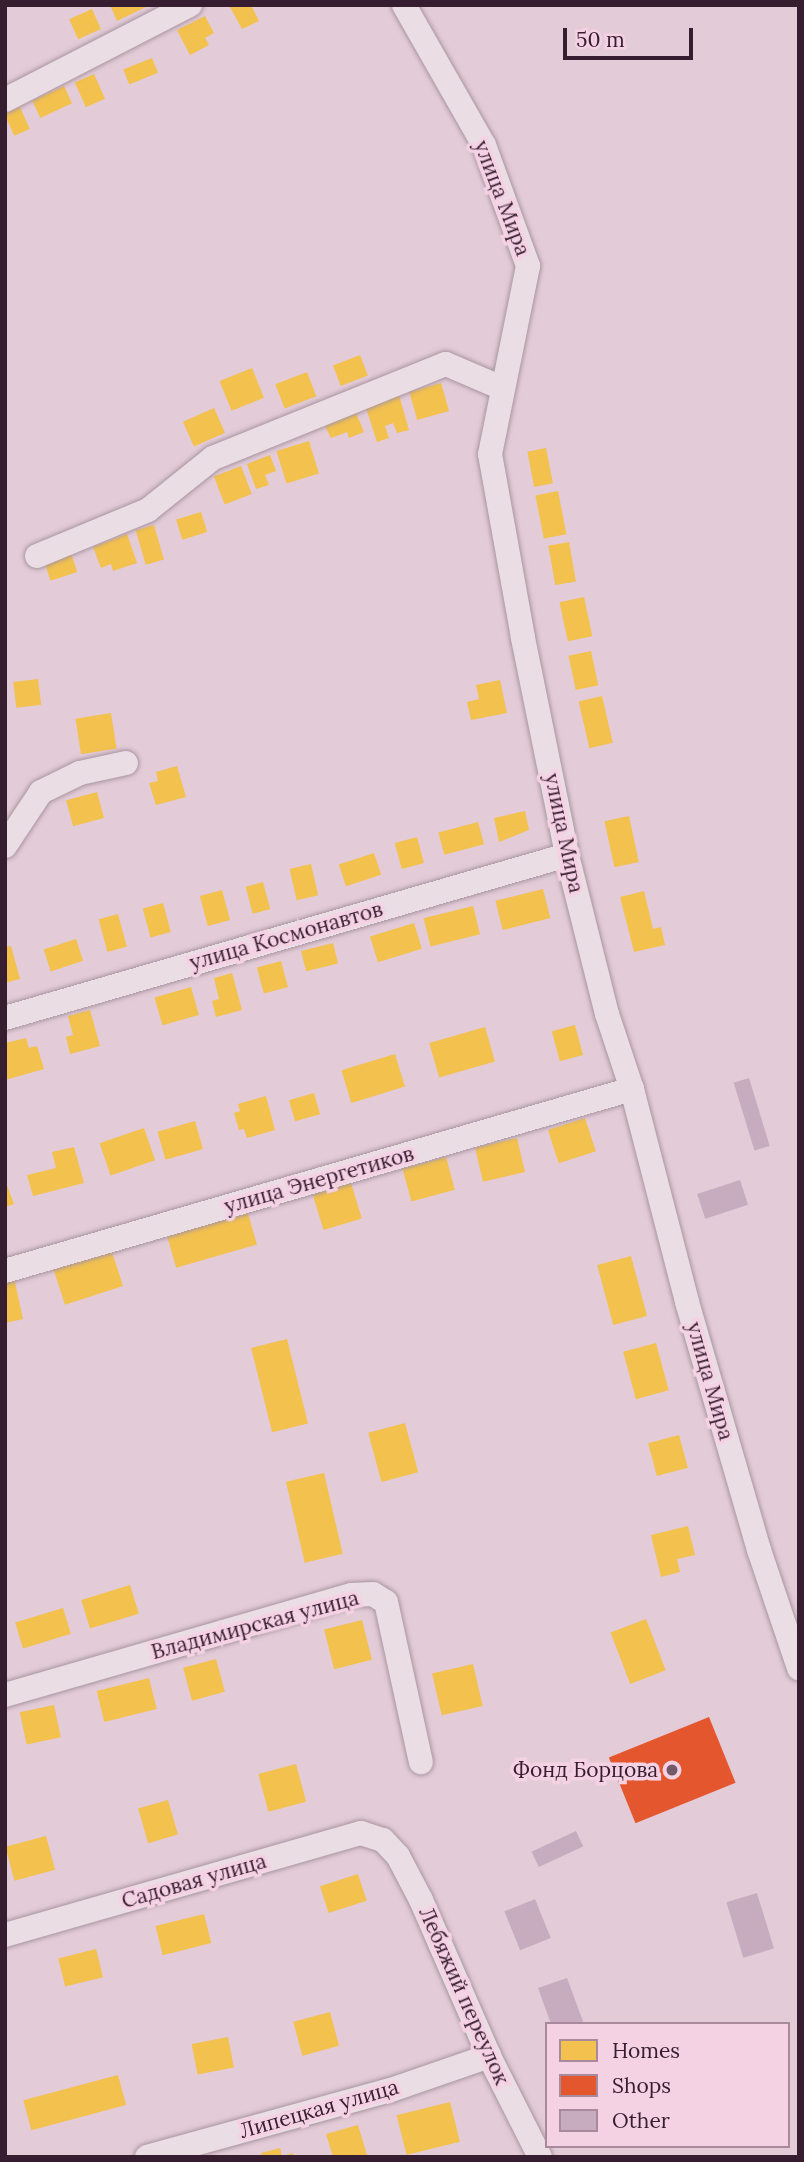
<!DOCTYPE html>
<meta charset="utf-8">
<style>
body{margin:0}
#map{position:relative;width:804px;height:2162px;overflow:hidden;background:#e3cbd8;font-family:Lora,serif}
div>[style]{position:absolute}
.homes>*{inset:0;background:#f2c14e;transform-origin:0 0}
.shops>*{inset:0;background:#e4572e;transform-origin:0 0}
.building>*{inset:0;background:#c7acbf;transform-origin:0 0}
.roads{filter:drop-shadow(0 0 2px #a895a0) drop-shadow(0 0 2px #a895a0)}
.minor>*{height:24px;margin:-12px;padding:0 12px;transform-origin:12px;border-radius:12px;background:#ebdde4}
.dots>*{width:19px;height:19px;translate:-50% -50%;box-sizing:border-box;border:4px solid #f5d1e4;border-radius:50%}
span{translate:-50% -50%;white-space:nowrap;text-align:center;line-height:1.15;-webkit-text-stroke:7px #f5d1e4;paint-order:stroke}
.street-label{font-size:21px;color:#361d30}
.poi-label{font-size:21px;color:#361d30}
.right{translate:-100% -50%;text-align:right}
.frame{position:absolute;inset:0;border:7px solid #361d30;pointer-events:none}
.legend{position:absolute;left:545px;top:2022px;width:245px;height:126px;box-sizing:border-box;background:#f5d1e4;border:2px solid #a9899c;margin:0;padding:9px 12px;list-style:none;font-size:21px;color:#361d30}
.legend li{display:flex;align-items:center;gap:14px;height:35px}
.legend b{width:35px;border:2px solid #a9899c}
.scale{position:absolute;left:563px;top:28px;width:130px;height:32px;box-sizing:border-box;border:4px solid #361d30;border-top:0;padding-left:9px;font-size:21px;line-height:24px;white-space:nowrap;color:#361d30;-webkit-text-stroke:5px #f5d1e4;paint-order:stroke}
</style>
<div id="map">
<div class="homes">
<i style="clip-path:polygon(110px 5px,145px 5px,146px 7px,117px 21px)"></i>
<i style="clip-path:polygon(229px 5px,251px 5px,259px 21px,242px 29px)"></i>
<i style="left:92px;top:9px;width:22px;height:25px;rotate:66deg"></i>
<i style="clip-path:polygon(205px 16px,214px 33px,205px 38px,209px 45px,190px 55px,177px 30px)"></i>
<i style="left:152px;top:58px;width:16px;height:31px;rotate:68deg"></i>
<i style="left:94px;top:74px;width:27px;height:21px;rotate:66deg"></i>
<i style="left:64px;top:86px;width:19px;height:35px;rotate:65deg"></i>
<i style="left:20px;top:107px;width:24px;height:17px;rotate:66deg"></i>
<i style="left:360px;top:355px;width:22px;height:29px;rotate:69deg"></i>
<i style="left:252px;top:368px;width:32px;height:35px;rotate:68deg"></i>
<i style="left:307px;top:372px;width:26px;height:34px;rotate:69deg"></i>
<i style="left:441px;top:383px;width:29px;height:33px;rotate:74deg"></i>
<i style="clip-path:polygon(399px 395px,409px 430px,397px 433px,393px 423px,385px 426px,389px 438px,377px 442px,365px 405px)"></i>
<i style="left:214px;top:408px;width:27px;height:34px;rotate:66deg"></i>
<i style="clip-path:polygon(356px 413px,364px 432px,349px 438px,347px 432px,331px 438px,325px 426px)"></i>
<i style="left:309px;top:441px;width:34px;height:34px;rotate:73deg"></i>
<i style="left:546px;top:448px;width:36px;height:19px;rotate:79deg"></i>
<i style="clip-path:polygon(270px 455px,276px 471px,265px 475px,269px 485px,256px 489px,247px 464px)"></i>
<i style="left:241px;top:466px;width:30px;height:29px;rotate:69deg"></i>
<i style="left:558px;top:491px;width:44px;height:23px;rotate:79deg"></i>
<i style="left:201px;top:512px;width:21px;height:26px;rotate:73deg"></i>
<i style="left:154px;top:525px;width:36px;height:19px;rotate:74deg"></i>
<i style="clip-path:polygon(127px 534px,137px 563px,113px 571px,111px 564px,101px 568px,93px 547px)"></i>
<i style="left:569px;top:542px;width:40px;height:21px;rotate:80deg"></i>
<i style="left:71px;top:553px;width:20px;height:28px;rotate:72deg"></i>
<i style="left:584px;top:597px;width:40px;height:25px;rotate:78deg"></i>
<i style="left:591px;top:651px;width:35px;height:23px;rotate:78deg"></i>
<i style="left:38px;top:679px;width:26px;height:25px;rotate:83deg"></i>
<i style="clip-path:polygon(500px 680px,507px 713px,471px 720px,467px 702px,479px 699px,476px 685px)"></i>
<i style="left:602px;top:696px;width:48px;height:24px;rotate:77deg"></i>
<i style="left:111px;top:713px;width:36px;height:36px;rotate:81deg"></i>
<i style="clip-path:polygon(177px 766px,186px 797px,156px 805px,149px 783px,158px 781px,156px 772px)"></i>
<i style="left:97px;top:792px;width:27px;height:32px;rotate:75deg"></i>
<i style="clip-path:polygon(525px 811px,529px 830px,499px 842px,494px 818px)"></i>
<i style="left:629px;top:816px;width:47px;height:25px;rotate:78deg"></i>
<i style="left:478px;top:822px;width:23px;height:41px;rotate:75deg"></i>
<i style="left:417px;top:837px;width:27px;height:23px;rotate:75deg"></i>
<i style="left:374px;top:853px;width:23px;height:37px;rotate:72deg"></i>
<i style="left:311px;top:864px;width:32px;height:22px;rotate:77deg"></i>
<i style="left:263px;top:882px;width:28px;height:18px;rotate:75deg"></i>
<i style="left:543px;top:889px;width:30px;height:49px;rotate:76deg"></i>
<i style="left:222px;top:890px;width:31px;height:23px;rotate:75deg"></i>
<i style="clip-path:polygon(644px 891px,653px 929px,661px 927px,665px 945px,634px 952px,620px 897px)"></i>
<i style="left:163px;top:903px;width:30px;height:21px;rotate:75deg"></i>
<i style="left:473px;top:906px;width:29px;height:51px;rotate:76deg"></i>
<i style="left:118px;top:914px;width:34px;height:20px;rotate:75deg"></i>
<i style="left:414px;top:923px;width:27px;height:46px;rotate:73deg"></i>
<i style="left:76px;top:939px;width:23px;height:34px;rotate:72deg"></i>
<i style="left:333px;top:943px;width:21px;height:33px;rotate:76deg"></i>
<i style="clip-path:polygon(11px 946px,20px 979px,5px 983px,5px 947px)"></i>
<i style="left:281px;top:961px;width:27px;height:25px;rotate:75deg"></i>
<i style="clip-path:polygon(232px 973px,242px 1010px,216px 1017px,212px 1001px,219px 999px,214px 978px)"></i>
<i style="left:191px;top:987px;width:29px;height:38px;rotate:74deg"></i>
<i style="clip-path:polygon(90px 1010px,100px 1046px,70px 1054px,66px 1037px,73px 1035px,68px 1016px)"></i>
<i style="left:575px;top:1025px;width:31px;height:24px;rotate:75deg"></i>
<i style="left:485px;top:1027px;width:36px;height:58px;rotate:74deg"></i>
<i style="clip-path:polygon(26px 1038px,29px 1048px,37px 1046px,44px 1069px,5px 1080px,5px 1043px)"></i>
<i style="left:395px;top:1054px;width:34px;height:56px;rotate:73deg"></i>
<i style="left:314px;top:1093px;width:22px;height:26px;rotate:74deg"></i>
<i style="clip-path:polygon(266px 1096px,275px 1130px,247px 1138px,244px 1129px,239px 1130px,234px 1113px,240px 1111px,238px 1104px)"></i>
<i style="left:585px;top:1118px;width:35px;height:39px;rotate:72deg"></i>
<i style="left:195px;top:1121px;width:29px;height:39px;rotate:74deg"></i>
<i style="left:144px;top:1128px;width:34px;height:47px;rotate:71deg"></i>
<i style="left:517px;top:1138px;width:35px;height:43px;rotate:77deg"></i>
<i style="clip-path:polygon(74px 1147px,84px 1183px,33px 1196px,27px 1175px,56px 1168px,52px 1152px)"></i>
<i style="left:446px;top:1157px;width:34px;height:45px;rotate:75deg"></i>
<i style="clip-path:polygon(5px 1180px,14px 1204px,5px 1207px)"></i>
<i style="left:351px;top:1183px;width:37px;height:40px;rotate:73deg"></i>
<i style="left:247px;top:1210px;width:36px;height:84px;rotate:74deg"></i>
<i style="left:110px;top:1246px;width:42px;height:61px;rotate:72deg"></i>
<i style="left:631px;top:1256px;width:62px;height:35px;rotate:75deg"></i>
<i style="clip-path:polygon(14px 1278px,23px 1319px,5px 1323px,5px 1280px)"></i>
<i style="left:287px;top:1339px;width:87px;height:37px;rotate:76deg"></i>
<i style="left:656px;top:1343px;width:49px;height:34px;rotate:75deg"></i>
<i style="left:405px;top:1423px;width:51px;height:38px;rotate:75deg"></i>
<i style="left:679px;top:1435px;width:34px;height:32px;rotate:75deg"></i>
<i style="left:324px;top:1473px;width:83px;height:39px;rotate:77deg"></i>
<i style="clip-path:polygon(688px 1526px,695px 1555px,677px 1559px,680px 1572px,661px 1577px,651px 1535px)"></i>
<i style="left:130px;top:1585px;width:30px;height:51px;rotate:73deg"></i>
<i style="left:63px;top:1608px;width:27px;height:50px;rotate:73deg"></i>
<i style="left:646px;top:1619px;width:55px;height:38px;rotate:69deg"></i>
<i style="left:362px;top:1620px;width:41px;height:39px;rotate:76deg"></i>
<i style="left:216px;top:1659px;width:34px;height:34px;rotate:75deg"></i>
<i style="left:473px;top:1664px;width:43px;height:42px;rotate:77deg"></i>
<i style="left:149px;top:1678px;width:32px;height:54px;rotate:76deg"></i>
<i style="left:54px;top:1705px;width:33px;height:35px;rotate:78deg"></i>
<i style="left:296px;top:1764px;width:39px;height:39px;rotate:75deg"></i>
<i style="left:168px;top:1800px;width:36px;height:31px;rotate:74deg"></i>
<i style="left:46px;top:1836px;width:35px;height:42px;rotate:75deg"></i>
<i style="left:358px;top:1874px;width:28px;height:40px;rotate:72deg"></i>
<i style="left:204px;top:1914px;width:30px;height:50px;rotate:76deg"></i>
<i style="left:96px;top:1949px;width:29px;height:39px;rotate:76deg"></i>
<i style="left:330px;top:2012px;width:35px;height:38px;rotate:75deg"></i>
<i style="left:228px;top:2037px;width:31px;height:37px;rotate:79deg"></i>
<i style="left:118px;top:2075px;width:31px;height:98px;rotate:75deg"></i>
<i style="left:450px;top:2102px;width:41px;height:55px;rotate:76deg"></i>
<i style="clip-path:polygon(358px 2125px,367px 2155px,333px 2157px,326px 2134px)"></i>
<i style="clip-path:polygon(280px 2148px,282px 2156px,293px 2153px,294px 2157px,262px 2157px,261px 2153px)"></i>
</div>
<div class="shops">
<i style="left:709px;top:1717px;width:71px;height:108px;rotate:68deg"></i>
</div>
<div class="building">
<i style="left:749px;top:1078px;width:71px;height:16px;rotate:73deg"></i>
<i style="left:740px;top:1180px;width:26px;height:45px;rotate:72deg"></i>
<i style="left:576px;top:1831px;width:17px;height:49px;rotate:65deg"></i>
<i style="left:757px;top:1893px;width:58px;height:32px;rotate:73deg"></i>
<i style="left:535px;top:1899px;width:42px;height:33px;rotate:68deg"></i>
<i style="clip-path:polygon(567px 1978px,584px 2024px,551px 2024px,538px 1988px)"></i>
</div>
<div class="roads">
<div class="minor">
<i style="left:404px;top:5px;width:161px;rotate:60.3deg"></i>
<i style="left:484px;top:145px;width:129px;rotate:70deg"></i>
<i style="left:528px;top:266px;width:192px;rotate:101.4deg"></i>
<i style="left:490px;top:454px;width:187px;rotate:79.8deg"></i>
<i style="left:523px;top:638px;width:221px;rotate:78.5deg"></i>
<i style="left:567px;top:855px;width:164px;rotate:75.9deg"></i>
<i style="left:607px;top:1014px;width:79px;rotate:71.6deg"></i>
<i style="left:632px;top:1089px;width:220px;rotate:75.5deg"></i>
<i style="left:687px;top:1302px;width:258px;rotate:73.8deg"></i>
<i style="left:759px;top:1550px;width:125px;rotate:71.3deg"></i>
<i style="left:5px;top:100px;width:208px;rotate:-27.2deg"></i>
<i style="left:37px;top:556px;width:120px;rotate:-22.5deg"></i>
<i style="left:148px;top:510px;width:83px;rotate:-38.7deg"></i>
<i style="left:213px;top:458px;width:251px;rotate:-22deg"></i>
<i style="left:446px;top:364px;width:61px;rotate:23.2deg"></i>
<i style="left:5px;top:846px;width:65px;rotate:-56.3deg"></i>
<i style="left:41px;top:792px;width:43px;rotate:-26deg"></i>
<i style="left:80px;top:773px;width:47px;rotate:-12.3deg"></i>
<i style="left:5px;top:1018px;width:585px;rotate:-16.17deg"></i>
<i style="left:5px;top:1271px;width:653px;rotate:-16.19deg"></i>
<i style="left:5px;top:1695px;width:361px;rotate:-16.1deg"></i>
<i style="left:352px;top:1595px;width:21px;rotate:-3deg"></i>
<i style="left:373px;top:1594px;width:15px;rotate:32deg"></i>
<i style="left:386px;top:1602px;width:164px;rotate:77.7deg"></i>
<i style="left:5px;top:1935px;width:370px;rotate:-16deg"></i>
<i style="left:361px;top:1833px;width:23px;rotate:18deg"></i>
<i style="left:383px;top:1840px;width:22px;rotate:47deg"></i>
<i style="left:398px;top:1856px;width:50px;rotate:62.4deg"></i>
<i style="left:421px;top:1900px;width:170px;rotate:66.4deg"></i>
<i style="left:489px;top:2056px;width:113px;rotate:63.2deg"></i>
<i style="left:147px;top:2157px;width:253px;rotate:-15.4deg"></i>
<i style="left:391px;top:2090px;width:104px;rotate:-19.1deg"></i>
</div>
</div>
<div class="dots">
<i style="left:672px;top:1770px;background:#735a6b"></i>
</div>
<div class="street-label">
<span style="left:502px;top:198px;rotate:69deg">улица Мира</span>
<span style="left:564px;top:833px;rotate:78deg">улица Мира</span>
<span style="left:286px;top:936px;rotate:-16deg">улица Космонавтов</span>
<span style="left:319px;top:1180px;rotate:-16deg">улица Энергетиков</span>
<span style="left:710px;top:1381px;rotate:74deg">улица Мира</span>
<span style="left:255px;top:1625px;rotate:-15deg">Владимирская улица</span>
<span style="left:194px;top:1881px;rotate:-16deg">Садовая улица</span>
<span style="left:464px;top:1996px;rotate:66deg">Лебяжий переулок</span>
<span style="left:319px;top:2109px;rotate:-16deg">Липецкая улица</span>
</div>
<div class="poi-label">
<span class="right" style="left:658px;top:1770px">Фонд Борцова</span>
</div>
<div class="frame"></div>
<ul class="legend">
<li><b style="height:19px;background:#f2c14e"></b>Homes</li>
<li><b style="height:19px;background:#e4572e"></b>Shops</li>
<li><b style="height:19px;background:#c7acbf"></b>Other</li>
</ul>
<div class="scale">50 m</div>
</div>
